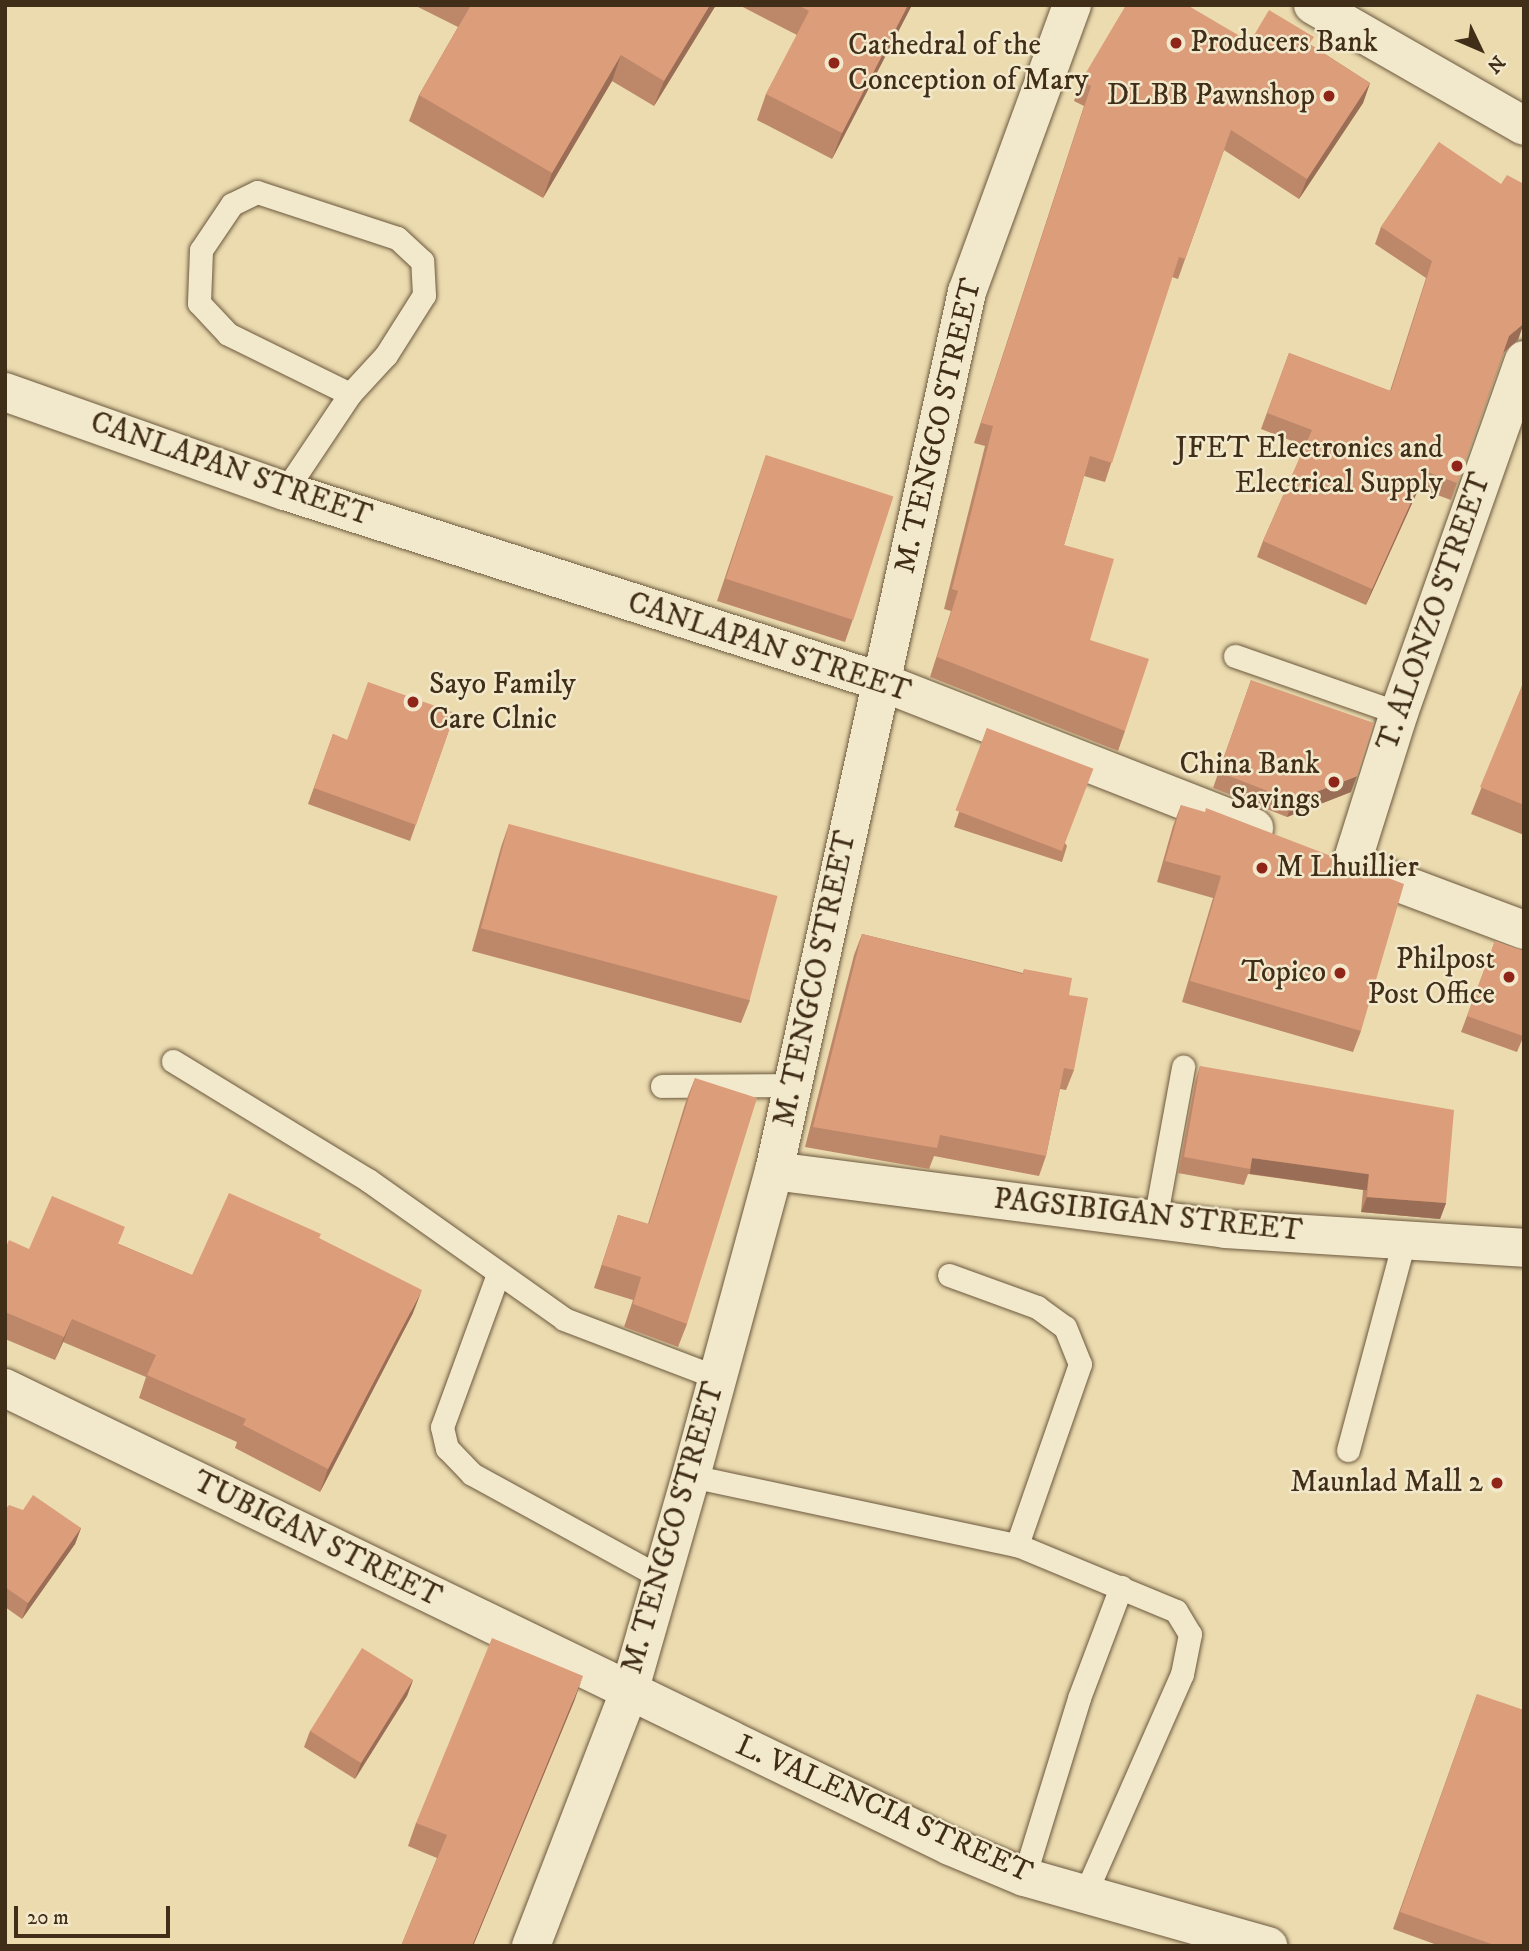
<!DOCTYPE html>
<style>
body{margin:0}
#map{position:relative;width:1529px;height:1951px;overflow:hidden;background:#ebdbaf;font-family:"IM FELL DW Pica",serif}
div>[style]{position:absolute}
.roads{filter:drop-shadow(0 0 2px #6c593e) drop-shadow(0 0 2px #6c593e)}
.lane>*{height:23px;margin:-11.5px;padding:0 11.5px;transform-origin:11.5px;border-radius:11.5px;background:#f2e8cb}
.street>*{height:38px;margin:-19px;padding:0 19px;transform-origin:19px;border-radius:19px;background:#f2e8cb}
.secondary>*{height:38px;margin:-19px;padding:0 19px;transform-origin:19px;border-radius:19px;background:#f2e8cb}
.wall>*{inset:0;background:#bd876a}
.shaded-wall>*{inset:0;background:#9a6e56;transform-origin:0 0}
.building>*{inset:0;background:#dc9d7b;transform-origin:0 0}
.dots>*{width:19px;height:19px;translate:-50% -50%;box-sizing:border-box;border:4px solid #f2e8cb;border-radius:50%}
span{translate:-50% -50%;white-space:nowrap;text-align:center;line-height:1.15;-webkit-text-stroke:5px #f2e8cb;paint-order:stroke}
.poi-label{font-size:30px;color:#412e19}
.left{translate:0 -50%;text-align:left}
.right{translate:-100% -50%;text-align:right}
.street-label{font-size:30px;color:#412e19}
.frame{position:absolute;inset:0;border:7px solid #412e19;pointer-events:none}
.north{position:absolute;left:1445px;top:14px;width:70px;height:70px;-webkit-text-stroke:5px #f2e8cb;paint-order:stroke;rotate:134deg;font-size:19px;font-weight:700;line-height:28px;text-align:center;color:#412e19}
.north::after{content:'';display:block;margin:auto;width:24px;height:32px;background:#412e19;clip-path:polygon(50% 0,100% 100%,50% 72%,0 100%)}
.scale{position:absolute;left:14px;top:1906px;width:156px;height:32px;box-sizing:border-box;border:4px solid #412e19;border-top:0;padding-left:9px;font-size:21px;line-height:24px;white-space:nowrap;color:#412e19;-webkit-text-stroke:5px #f2e8cb;paint-order:stroke}
</style>
<div id="map">
<div class="roads">
<div class="lane">
<i style="left:285px;top:491px;width:117px;rotate:-56.2deg"></i>
<i style="left:350px;top:394px;width:53px;rotate:-47.3deg"></i>
<i style="left:386px;top:355px;width:71px;rotate:-57.7deg"></i>
<i style="left:424px;top:295px;width:34px;rotate:-93deg"></i>
<i style="left:422px;top:261px;width:34px;rotate:-137deg"></i>
<i style="left:397px;top:238px;width:147px;rotate:-161.8deg"></i>
<i style="left:257px;top:192px;width:28px;rotate:154deg"></i>
<i style="left:232px;top:204px;width:55px;rotate:124deg"></i>
<i style="left:201px;top:250px;width:53px;rotate:92.2deg"></i>
<i style="left:199px;top:303px;width:42px;rotate:46.9deg"></i>
<i style="left:228px;top:334px;width:136px;rotate:26.2deg"></i>
<i style="left:1235px;top:656px;width:174px;rotate:19.2deg"></i>
<i style="left:173px;top:1061px;width:228px;rotate:31.4deg"></i>
<i style="left:368px;top:1180px;width:240px;rotate:35.3deg"></i>
<i style="left:564px;top:1319px;width:163px;rotate:20.9deg"></i>
<i style="left:662px;top:1086px;width:132px;rotate:-0.4deg"></i>
<i style="left:1155px;top:1220px;width:156px;rotate:-79.6deg"></i>
<i style="left:498px;top:1274px;width:163px;rotate:110.1deg"></i>
<i style="left:442px;top:1427px;width:22px;rotate:77deg"></i>
<i style="left:447px;top:1448px;width:36px;rotate:46deg"></i>
<i style="left:472px;top:1474px;width:217px;rotate:28.7deg"></i>
<i style="left:949px;top:1275px;width:94px;rotate:20deg"></i>
<i style="left:1037px;top:1307px;width:34px;rotate:36deg"></i>
<i style="left:1065px;top:1327px;width:40px;rotate:68deg"></i>
<i style="left:1080px;top:1364px;width:192px;rotate:109.2deg"></i>
<i style="left:1348px;top:1450px;width:216px;rotate:-75deg"></i>
<i style="left:691px;top:1476px;width:333px;rotate:12deg"></i>
<i style="left:1017px;top:1545px;width:172px;rotate:22.5deg"></i>
<i style="left:1176px;top:1611px;width:27px;rotate:59deg"></i>
<i style="left:1190px;top:1634px;width:41px;rotate:101.3deg"></i>
<i style="left:1182px;top:1674px;width:240px;rotate:113.8deg"></i>
<i style="left:1024px;top:1877px;width:187px;rotate:-72.9deg"></i>
<i style="left:1079px;top:1698px;width:119px;rotate:-69.3deg"></i>
</div>
<div class="street">
<i style="left:5px;top:392px;width:297px;rotate:19.5deg"></i>
<i style="left:285px;top:491px;width:624px;rotate:17.74deg"></i>
<i style="left:879px;top:681px;width:403px;rotate:21.4deg"></i>
<i style="left:774px;top:1171px;width:455px;rotate:7.3deg"></i>
<i style="left:1225px;top:1229px;width:300px;rotate:3.6deg"></i>
<i style="left:5px;top:1388px;width:1050px;rotate:25.86deg"></i>
<i style="left:950px;top:1846px;width:80px;rotate:22.7deg"></i>
<i style="left:1024px;top:1877px;width:254px;rotate:15.8deg"></i>
<i style="left:531px;top:1946px;width:272px;rotate:-68.9deg"></i>
<i style="left:629px;top:1692px;width:225px;rotate:-74deg"></i>
<i style="left:691px;top:1476px;width:316px;rotate:-74.8deg"></i>
<i style="left:774px;top:1171px;width:900px;rotate:-77.62deg"></i>
<i style="left:967px;top:292px;width:306px;rotate:-69.9deg"></i>
</div>
<div class="secondary">
<i style="left:1313px;top:5px;width:243px;rotate:29.8deg"></i>
<i style="left:1524px;top:360px;width:374px;rotate:109.5deg"></i>
<i style="left:1399px;top:713px;width:159px;rotate:107.5deg"></i>
<i style="left:1351px;top:865px;width:185px;rotate:20.6deg"></i>
</div>
</div>
<div class="wall">
<i style="clip-path:polygon(414px 5px,716px 5px,654px 106px,612px 81px,543px 198px,409px 121px,419px 95px,458px 27px)"></i>
<i style="clip-path:polygon(739px 5px,912px 5px,832px 159px,757px 120px,766px 94px,797px 35px)"></i>
<i style="clip-path:polygon(1250px 42px,1311px 45px,1370px 83px,1363px 103px,1299px 199px,1224px 150px,1178px 279px,1172px 277px,1105px 482px,1084px 476px,1064px 545px,1090px 640px,1125px 731px,1118px 751px,930px 677px,951px 611px,944px 609px,985px 446px,974px 443px,1084px 106px,1074px 101px,1081px 81px)"></i>
<i style="clip-path:polygon(1439px 142px,1518px 340px,1504px 352px,1451px 500px,1419px 488px,1366px 605px,1257px 557px,1263px 541px,1305px 446px,1261px 429px,1289px 353px,1390px 391px,1426px 278px,1375px 244px,1381px 227px)"></i>
<i style="clip-path:polygon(766px 455px,853px 619px,845px 642px,717px 601px)"></i>
<i style="clip-path:polygon(1251px 680px,1351px 792px,1287px 817px,1213px 788px)"></i>
<i style="clip-path:polygon(1524px 681px,1524px 835px,1471px 814px)"></i>
<i style="clip-path:polygon(455px 713px,410px 841px,308px 804px,333px 734px,347px 740px)"></i>
<i style="clip-path:polygon(987px 728px,1067px 846px,1062px 862px,954px 827px)"></i>
<i style="clip-path:polygon(1181px 805px,1361px 1031px,1353px 1052px,1182px 1002px,1213px 898px,1157px 882px,1173px 826px)"></i>
<i style="clip-path:polygon(509px 824px,750px 1000px,741px 1023px,472px 951px,501px 847px)"></i>
<i style="clip-path:polygon(862px 934px,1023px 973px,1024px 969px,1069px 995px,1074px 1070px,1066px 1090px,1060px 1089px,1046px 1156px,1039px 1176px,934px 1156px,929px 1169px,805px 1147px,854px 955px)"></i>
<i style="clip-path:polygon(1495px 941px,1524px 1035px,1517px 1052px,1461px 1032px)"></i>
<i style="clip-path:polygon(1200px 1066px,1446px 1203px,1440px 1219px,1361px 1212px,1363px 1190px,1248px 1174px,1244px 1185px,1178px 1173px,1195px 1082px)"></i>
<i style="clip-path:polygon(695px 1078px,687px 1324px,678px 1347px,624px 1327px,633px 1300px,594px 1288px,618px 1215px,648px 1224px,686px 1101px)"></i>
<i style="clip-path:polygon(319px 1238px,413px 1313px,320px 1492px,235px 1448px,237px 1442px,139px 1398px,146px 1377px,63px 1342px,55px 1360px,5px 1339px,5px 1249px,29px 1249px,119px 1244px,192px 1275px)"></i>
<i style="clip-path:polygon(5px 1510px,23px 1510px,81px 1528px,75px 1544px,22px 1619px,5px 1607px)"></i>
<i style="clip-path:polygon(413px 1680px,407px 1696px,355px 1779px,304px 1747px,310px 1731px)"></i>
<i style="clip-path:polygon(1477px 1694px,1524px 1946px,1440px 1946px,1393px 1929px)"></i>
<i style="clip-path:polygon(575px 1699px,473px 1946px,401px 1946px,437px 1858px,408px 1846px,416px 1823px)"></i>
</div>
<div class="shaded-wall">
<i style="clip-path:polygon(710px 5px,716px 5px,654px 106px,664px 81px)"></i>
<i style="clip-path:polygon(908px 5px,912px 5px,832px 159px,842px 133px)"></i>
<i style="clip-path:polygon(621px 55px,612px 81px,543px 198px,552px 173px)"></i>
<i style="clip-path:polygon(1370px 83px,1363px 103px,1299px 199px,1307px 179px)"></i>
<i style="clip-path:polygon(1524px 323px,1518px 340px,1503px 353px,1509px 336px)"></i>
<i style="clip-path:polygon(1425px 471px,1419px 488px,1366px 605px,1372px 589px)"></i>
<i style="clip-path:polygon(1357px 776px,1351px 792px,1287px 817px,1293px 801px)"></i>
<i style="left:1252px;top:1158px;width:118px;height:16px;rotate:8deg"></i>
<i style="clip-path:polygon(1367px 1197px,1446px 1203px,1440px 1219px,1361px 1212px)"></i>
<i style="clip-path:polygon(422px 1290px,413px 1313px,320px 1492px,328px 1469px)"></i>
<i style="clip-path:polygon(72px 1319px,63px 1342px,55px 1360px,64px 1337px)"></i>
<i style="clip-path:polygon(81px 1528px,75px 1544px,22px 1619px,28px 1603px)"></i>
<i style="clip-path:polygon(583px 1676px,575px 1699px,473px 1946px,472px 1946px)"></i>
<i style="clip-path:polygon(413px 1680px,407px 1696px,355px 1779px,361px 1763px)"></i>
</div>
<div class="building">
<i style="clip-path:polygon(471px 5px,710px 5px,664px 81px,621px 55px,552px 173px,419px 95px)"></i>
<i style="clip-path:polygon(798px 5px,908px 5px,842px 133px,766px 94px,809px 11px)"></i>
<i style="clip-path:polygon(1126px 5px,1187px 5px,1250px 42px,1269px 10px,1314px 37px,1309px 44px,1370px 83px,1307px 179px,1231px 130px,1185px 259px,1179px 257px,1112px 463px,1090px 456px,1064px 545px,1114px 559px,1090px 640px,1149px 659px,1125px 731px,937px 657px,958px 591px,952px 589px,993px 426px,981px 423px,1091px 86px,1081px 81px)"></i>
<i style="clip-path:polygon(1439px 142px,1501px 184px,1507px 175px,1524px 184px,1524px 323px,1509px 336px,1457px 483px,1425px 471px,1372px 589px,1263px 541px,1312px 430px,1267px 413px,1289px 353px,1391px 391px,1432px 261px,1381px 227px)"></i>
<i style="left:766px;top:455px;width:134px;height:130px;rotate:18deg"></i>
<i style="clip-path:polygon(1251px 680px,1374px 723px,1357px 776px,1293px 801px,1219px 772px)"></i>
<i style="clip-path:polygon(1524px 681px,1524px 805px,1480px 787px)"></i>
<i style="clip-path:polygon(368px 682px,455px 713px,416px 825px,314px 788px,333px 734px,347px 740px)"></i>
<i style="left:987px;top:728px;width:114px;height:88px;rotate:21deg"></i>
<i style="clip-path:polygon(1181px 805px,1205px 812px,1206px 808px,1404px 884px,1361px 1031px,1190px 981px,1221px 876px,1165px 861px)"></i>
<i style="left:509px;top:824px;width:278px;height:108px;rotate:15deg"></i>
<i style="clip-path:polygon(862px 934px,1023px 974px,1024px 969px,1072px 978px,1069px 995px,1088px 998px,1074px 1070px,1064px 1068px,1046px 1156px,940px 1135px,937px 1148px,813px 1127px)"></i>
<i style="clip-path:polygon(1495px 941px,1524px 951px,1523px 1036px,1467px 1016px)"></i>
<i style="clip-path:polygon(1200px 1066px,1454px 1110px,1446px 1203px,1367px 1197px,1369px 1174px,1252px 1158px,1250px 1169px,1184px 1157px)"></i>
<i style="clip-path:polygon(695px 1078px,757px 1098px,687px 1324px,633px 1304px,641px 1277px,602px 1265px,618px 1215px,649px 1224px)"></i>
<i style="clip-path:polygon(229px 1193px,321px 1234px,319px 1238px,422px 1290px,328px 1469px,243px 1425px,246px 1419px,147px 1375px,156px 1355px,72px 1319px,64px 1337px,5px 1312px,5px 1249px,9px 1240px,29px 1249px,52px 1196px,125px 1227px,118px 1244px,192px 1275px)"></i>
<i style="clip-path:polygon(33px 1495px,81px 1528px,28px 1603px,5px 1587px,5px 1510px,9px 1505px,23px 1510px)"></i>
<i style="clip-path:polygon(492px 1638px,583px 1676px,472px 1946px,401px 1946px,447px 1835px,416px 1823px)"></i>
<i style="left:362px;top:1648px;width:60px;height:98px;rotate:32deg"></i>
<i style="clip-path:polygon(1477px 1694px,1524px 1710px,1524px 1946px,1497px 1946px,1400px 1912px)"></i>
</div>
<div class="dots">
<i style="left:1176px;top:43px;background:#8f2418"></i>
<i style="left:834px;top:63px;background:#8f2418"></i>
<i style="left:1329px;top:96px;background:#8f2418"></i>
<i style="left:1457px;top:466px;background:#8f2418"></i>
<i style="left:413px;top:702px;background:#8f2418"></i>
<i style="left:1334px;top:782px;background:#8f2418"></i>
<i style="left:1262px;top:868px;background:#8f2418"></i>
<i style="left:1340px;top:973px;background:#8f2418"></i>
<i style="left:1509px;top:977px;background:#8f2418"></i>
<i style="left:1497px;top:1483px;background:#8f2418"></i>
</div>
<div class="poi-label">
<span class="left" style="left:1190px;top:43px">Producers Bank</span>
<span class="left" style="left:848px;top:63px">Cathedral of the<br>Conception of Mary</span>
<span class="right" style="left:1315px;top:96px">DLBB Pawnshop</span>
<span class="right" style="left:1443px;top:466px">JFET Electronics and<br>Electrical Supply</span>
<span class="left" style="left:429px;top:702px">Sayo Family<br>Care Clnic</span>
<span class="right" style="left:1320px;top:782px">China Bank<br>Savings</span>
<span class="left" style="left:1276px;top:868px">M Lhuillier</span>
<span class="right" style="left:1495px;top:977px">Philpost<br>Post Office</span>
<span class="right" style="left:1326px;top:973px">Topico</span>
<span class="right" style="left:1483px;top:1483px">Maunlad Mall 2</span>
</div>
<div class="street-label">
<span style="left:939px;top:426px;rotate:-77deg">M. TENGCO STREET</span>
<span style="left:231px;top:470px;rotate:19deg">CANLAPAN STREET</span>
<span style="left:1435px;top:612px;rotate:-71deg">T. ALONZO STREET</span>
<span style="left:769px;top:648px;rotate:18deg">CANLAPAN STREET</span>
<span style="left:816px;top:979px;rotate:-78deg">M. TENGCO STREET</span>
<span style="left:1148px;top:1216px;rotate:6deg">PAGSIBIGAN STREET</span>
<span style="left:674px;top:1528px;rotate:-74deg">M. TENGCO STREET</span>
<span style="left:317px;top:1540px;rotate:26deg">TUBIGAN STREET</span>
<span style="left:884px;top:1810px;rotate:24deg">L. VALENCIA STREET</span>
</div>
<div class="frame"></div>
<div class="north">N</div>
<div class="scale">20 m</div>
</div>
